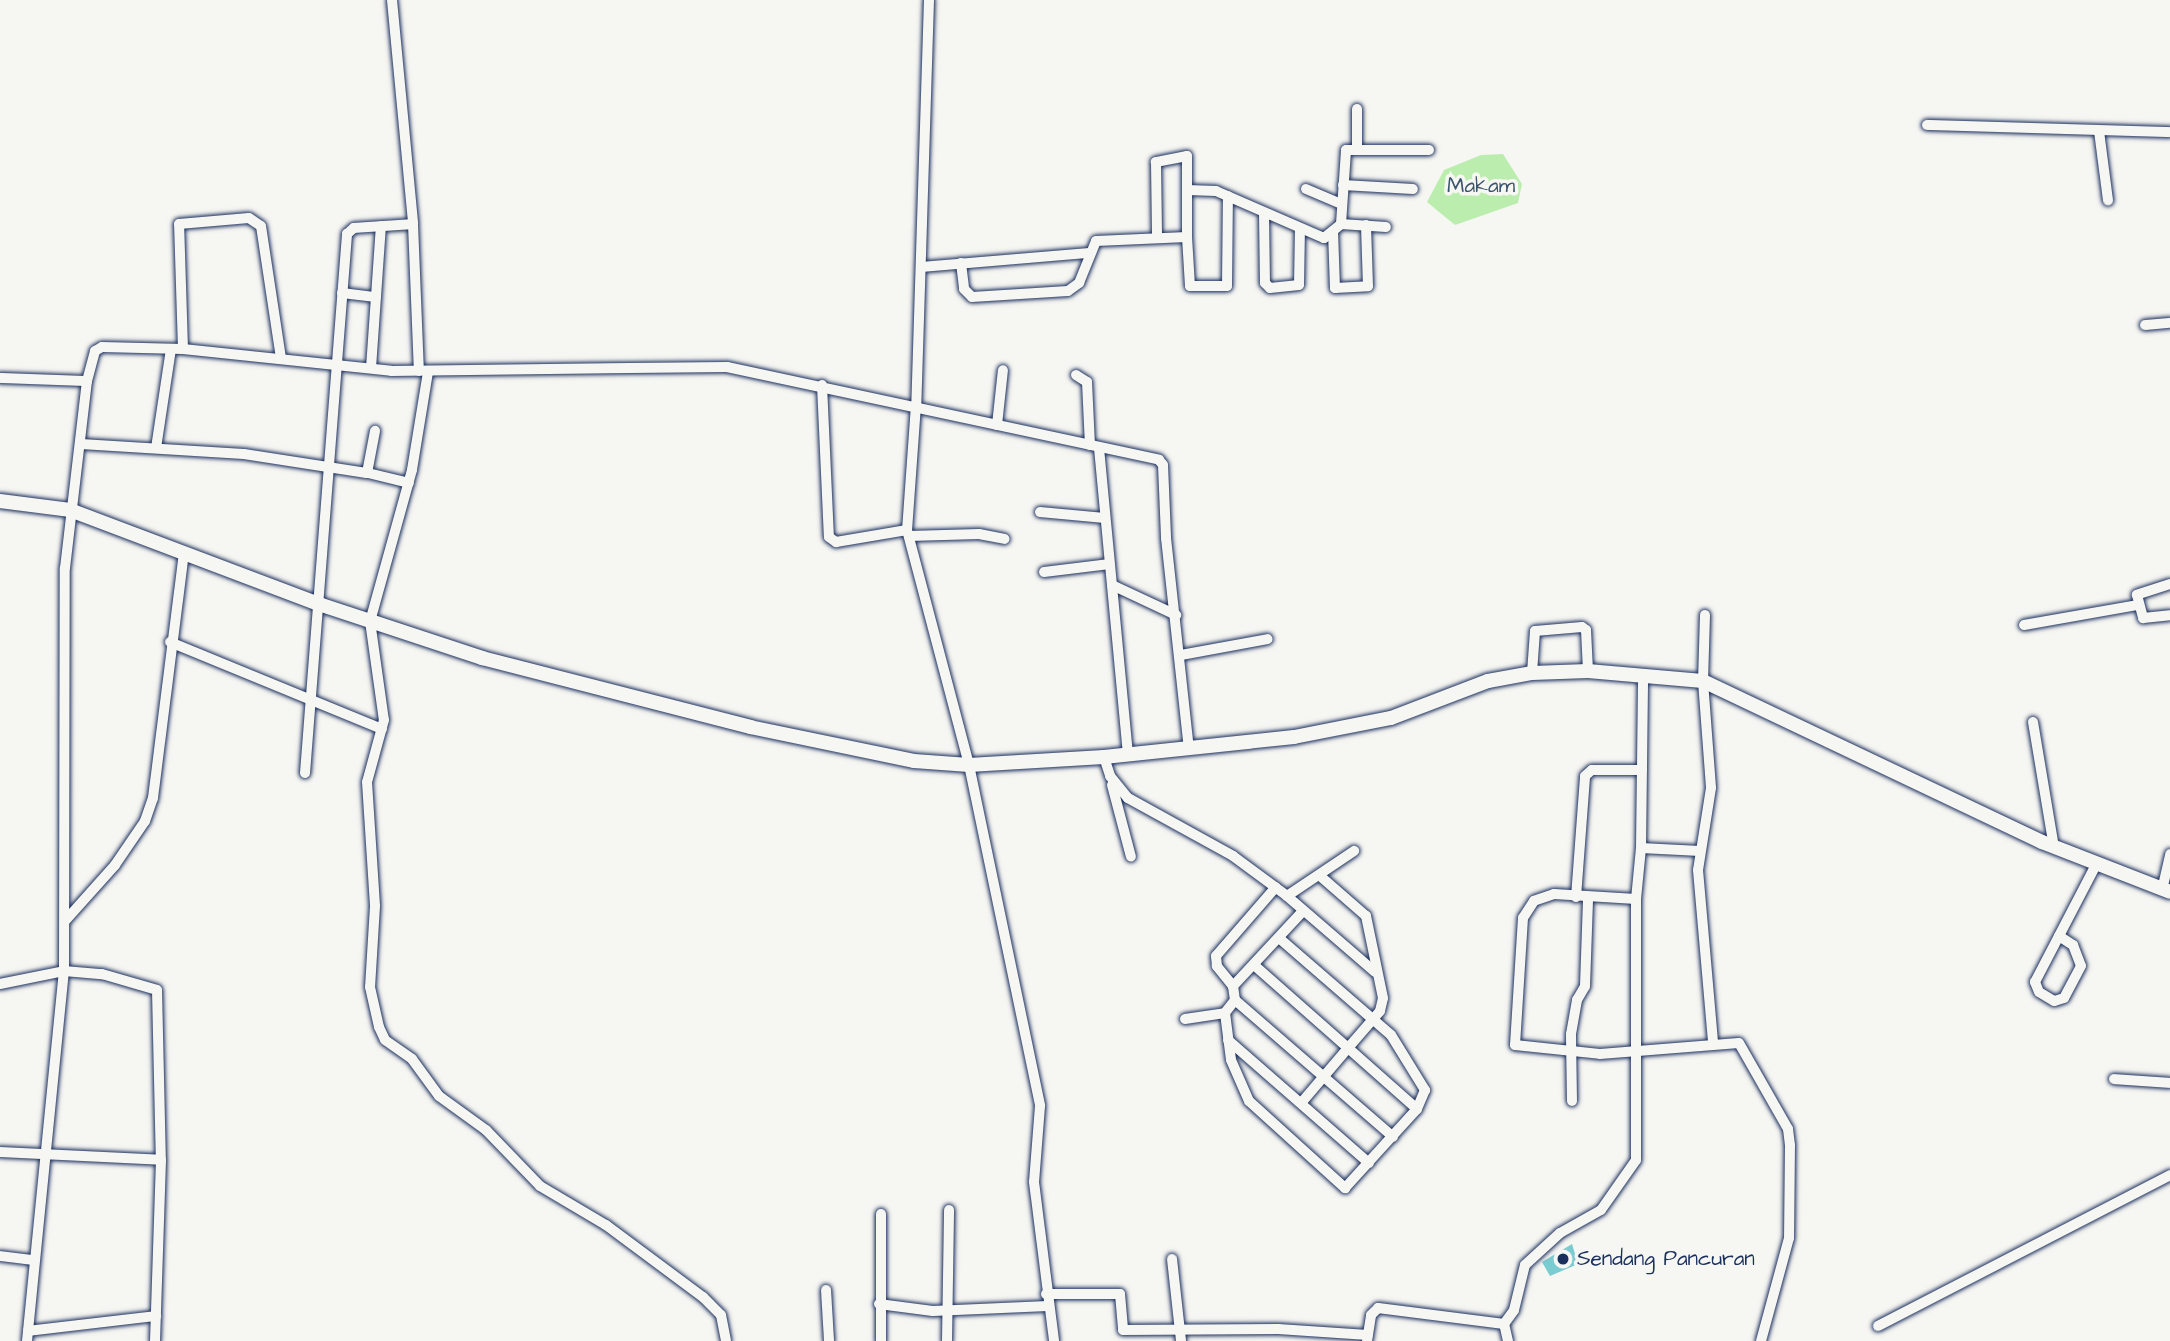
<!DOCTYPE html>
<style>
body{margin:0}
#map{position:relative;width:2170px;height:1341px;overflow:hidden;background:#f6f6f2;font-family:"Architects Daughter",sans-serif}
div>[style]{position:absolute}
.green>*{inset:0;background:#bbeeae}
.water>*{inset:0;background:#7accd0}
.roads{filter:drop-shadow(0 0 2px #1b2f5e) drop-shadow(0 0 2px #1b2f5e)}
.minor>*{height:10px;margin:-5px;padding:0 5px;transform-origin:5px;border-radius:5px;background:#f6f6f2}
.tertiary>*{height:14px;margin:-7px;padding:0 7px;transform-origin:7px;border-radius:7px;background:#f6f6f2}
.dots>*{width:19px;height:19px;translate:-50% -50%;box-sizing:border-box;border:4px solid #f6f6f2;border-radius:50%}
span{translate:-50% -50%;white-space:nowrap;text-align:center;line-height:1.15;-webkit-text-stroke:7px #f6f6f2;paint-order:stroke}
.park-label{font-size:21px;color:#3b556e}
.poi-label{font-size:21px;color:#1b2f5e}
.left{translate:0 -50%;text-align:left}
</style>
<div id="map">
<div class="green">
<i style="clip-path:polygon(1503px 154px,1522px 184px,1518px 203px,1455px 225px,1427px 202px,1444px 170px,1481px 155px)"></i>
</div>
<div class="water">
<i style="clip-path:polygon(1572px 1244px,1578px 1264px,1550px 1276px,1542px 1262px)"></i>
</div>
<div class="roads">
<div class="minor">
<i style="left:392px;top:0;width:225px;rotate:84.6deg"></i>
<i style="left:413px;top:224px;width:147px;rotate:87.7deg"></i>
<i style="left:929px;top:0;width:405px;rotate:91.8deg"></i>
<i style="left:916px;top:405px;width:125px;rotate:94.1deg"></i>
<i style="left:907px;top:530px;width:243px;rotate:75.2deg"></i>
<i style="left:969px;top:765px;width:348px;rotate:78.2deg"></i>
<i style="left:1040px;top:1106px;width:76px;rotate:94.5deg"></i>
<i style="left:1034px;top:1182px;width:160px;rotate:82.8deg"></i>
<i style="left:1357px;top:109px;width:40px;rotate:90deg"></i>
<i style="left:1927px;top:125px;width:243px;rotate:1.7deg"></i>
<i style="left:2099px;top:131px;width:70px;rotate:82.6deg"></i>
<i style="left:1343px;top:185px;width:70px;rotate:3.3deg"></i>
<i style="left:1306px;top:189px;width:39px;rotate:23deg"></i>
<i style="left:1187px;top:190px;width:29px;rotate:2deg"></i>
<i style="left:1216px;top:191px;width:118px;rotate:23.5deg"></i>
<i style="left:1324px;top:238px;width:22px;rotate:-39deg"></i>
<i style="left:1341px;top:224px;width:74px;rotate:-86.1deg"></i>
<i style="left:1346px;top:150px;width:83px"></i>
<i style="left:1264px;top:213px;width:70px;rotate:89.2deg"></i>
<i style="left:1265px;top:283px;width:7px;rotate:45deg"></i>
<i style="left:1270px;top:288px;width:29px;rotate:-6deg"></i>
<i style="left:1299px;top:285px;width:56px;rotate:-89deg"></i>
<i style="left:1341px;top:224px;width:45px;rotate:3.8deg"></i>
<i style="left:1333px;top:231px;width:57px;rotate:88deg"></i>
<i style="left:1335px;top:288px;width:33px;rotate:-3deg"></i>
<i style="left:1368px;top:286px;width:61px;rotate:-91.9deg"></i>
<i style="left:1187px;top:237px;width:49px;rotate:86.5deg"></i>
<i style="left:1190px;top:286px;width:37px"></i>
<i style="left:1227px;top:286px;width:90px;rotate:-89.4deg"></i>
<i style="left:961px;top:263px;width:26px;rotate:83deg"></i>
<i style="left:964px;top:289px;width:11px;rotate:45deg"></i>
<i style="left:972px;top:297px;width:96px;rotate:-3.6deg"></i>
<i style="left:1068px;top:291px;width:14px;rotate:-36deg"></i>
<i style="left:1079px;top:283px;width:45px;rotate:-68deg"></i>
<i style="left:1096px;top:241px;width:91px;rotate:-2.5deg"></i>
<i style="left:1187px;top:237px;width:81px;rotate:-90deg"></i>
<i style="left:1187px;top:156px;width:32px;rotate:169deg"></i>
<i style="left:1156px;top:162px;width:75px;rotate:89.2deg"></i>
<i style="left:921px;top:267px;width:169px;rotate:-4.8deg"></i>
<i style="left:342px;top:293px;width:34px;rotate:7deg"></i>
<i style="left:2145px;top:325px;width:25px;rotate:-5deg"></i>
<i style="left:183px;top:349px;width:125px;rotate:-91.8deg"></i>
<i style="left:179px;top:224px;width:70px;rotate:-4.9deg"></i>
<i style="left:249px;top:218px;width:14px;rotate:34deg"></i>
<i style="left:261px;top:226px;width:134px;rotate:81.4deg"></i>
<i style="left:371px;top:368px;width:142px;rotate:-86deg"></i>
<i style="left:428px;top:372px;width:99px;rotate:99.3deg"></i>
<i style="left:412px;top:470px;width:157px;rotate:105.5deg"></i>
<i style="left:370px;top:621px;width:100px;rotate:82deg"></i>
<i style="left:384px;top:720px;width:64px;rotate:105.3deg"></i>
<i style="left:367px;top:782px;width:124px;rotate:86.3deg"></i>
<i style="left:375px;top:906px;width:81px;rotate:93.5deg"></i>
<i style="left:370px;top:987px;width:41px;rotate:77.3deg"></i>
<i style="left:379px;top:1027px;width:14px;rotate:65deg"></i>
<i style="left:385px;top:1040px;width:33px;rotate:35deg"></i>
<i style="left:412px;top:1059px;width:46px;rotate:53.9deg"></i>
<i style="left:439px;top:1096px;width:58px;rotate:35.9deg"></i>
<i style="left:486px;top:1130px;width:78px;rotate:46deg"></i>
<i style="left:540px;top:1186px;width:77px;rotate:30.6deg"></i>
<i style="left:606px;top:1225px;width:121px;rotate:36.6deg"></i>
<i style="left:703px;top:1297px;width:25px;rotate:45deg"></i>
<i style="left:721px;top:1315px;width:26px;rotate:79deg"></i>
<i style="left:1076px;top:375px;width:13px;rotate:32deg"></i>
<i style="left:1087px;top:382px;width:63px;rotate:87.3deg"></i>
<i style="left:0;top:378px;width:87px;rotate:2deg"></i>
<i style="left:822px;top:385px;width:152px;rotate:87.4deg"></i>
<i style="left:829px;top:537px;width:9px;rotate:36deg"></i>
<i style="left:836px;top:542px;width:72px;rotate:-9.6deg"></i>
<i style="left:997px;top:425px;width:55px;rotate:-83.8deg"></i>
<i style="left:81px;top:444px;width:163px;rotate:3.5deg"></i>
<i style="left:244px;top:454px;width:124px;rotate:8.8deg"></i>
<i style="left:367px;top:473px;width:43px;rotate:-79.2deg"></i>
<i style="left:156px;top:448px;width:100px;rotate:-81.4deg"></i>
<i style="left:1099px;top:448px;width:308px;rotate:84.6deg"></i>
<i style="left:368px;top:473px;width:42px;rotate:13.7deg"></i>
<i style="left:1040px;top:512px;width:65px;rotate:5.3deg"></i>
<i style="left:909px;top:536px;width:70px;rotate:-1.6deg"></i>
<i style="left:979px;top:534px;width:26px;rotate:11deg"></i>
<i style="left:1044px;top:572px;width:66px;rotate:-6.9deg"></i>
<i style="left:2170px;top:584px;width:35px;rotate:162deg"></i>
<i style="left:2137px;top:595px;width:24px;rotate:75deg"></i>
<i style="left:2143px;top:618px;width:27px;rotate:-6deg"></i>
<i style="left:1112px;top:585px;width:71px;rotate:25.1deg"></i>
<i style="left:1705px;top:615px;width:66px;rotate:91.7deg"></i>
<i style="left:1703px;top:681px;width:107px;rotate:85.7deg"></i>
<i style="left:1711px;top:788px;width:83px;rotate:99deg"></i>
<i style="left:1698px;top:870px;width:174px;rotate:85deg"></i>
<i style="left:2024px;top:625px;width:116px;rotate:-10deg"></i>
<i style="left:170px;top:642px;width:229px;rotate:22.3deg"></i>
<i style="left:1181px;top:655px;width:88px;rotate:-10.4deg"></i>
<i style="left:1532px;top:673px;width:42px;rotate:-85.9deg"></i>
<i style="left:1535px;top:631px;width:47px;rotate:-4.9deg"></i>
<i style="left:1582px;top:627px;width:5px;rotate:37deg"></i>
<i style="left:1586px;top:630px;width:41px;rotate:87.2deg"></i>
<i style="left:2033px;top:722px;width:127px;rotate:80.5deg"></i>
<i style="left:1104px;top:757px;width:20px;rotate:72deg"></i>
<i style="left:1110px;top:776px;width:28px;rotate:51deg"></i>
<i style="left:1128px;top:798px;width:120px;rotate:28.9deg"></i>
<i style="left:1233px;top:856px;width:67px;rotate:36.5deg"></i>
<i style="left:1287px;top:896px;width:116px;rotate:40.8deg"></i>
<i style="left:305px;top:773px;width:541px;rotate:-85.54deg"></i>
<i style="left:347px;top:234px;width:9px;rotate:-41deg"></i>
<i style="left:354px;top:228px;width:59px;rotate:-3.9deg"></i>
<i style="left:1112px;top:785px;width:74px;rotate:75.2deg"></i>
<i style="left:1641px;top:848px;width:59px;rotate:2.9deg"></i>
<i style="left:2162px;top:890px;width:37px;rotate:-77deg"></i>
<i style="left:1287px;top:896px;width:81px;rotate:-33.9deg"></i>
<i style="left:1576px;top:897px;width:121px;rotate:-85.7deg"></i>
<i style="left:1585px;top:776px;width:9px;rotate:-41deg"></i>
<i style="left:1592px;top:770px;width:50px"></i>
<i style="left:1636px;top:899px;width:82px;rotate:-176.5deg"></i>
<i style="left:1554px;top:894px;width:21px;rotate:161deg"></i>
<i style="left:1534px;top:901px;width:20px;rotate:123deg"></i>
<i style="left:1523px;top:918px;width:127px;rotate:93.6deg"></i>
<i style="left:1515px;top:1045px;width:85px;rotate:6deg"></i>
<i style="left:1600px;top:1054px;width:139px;rotate:-4.5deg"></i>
<i style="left:1739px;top:1043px;width:99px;rotate:60.3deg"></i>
<i style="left:1788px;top:1129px;width:16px;rotate:83deg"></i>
<i style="left:1790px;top:1145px;width:93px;rotate:90.6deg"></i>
<i style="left:1789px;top:1238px;width:107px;rotate:105.2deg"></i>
<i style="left:1303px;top:911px;width:103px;rotate:133deg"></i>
<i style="left:1233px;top:986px;width:14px;rotate:82deg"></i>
<i style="left:1235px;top:1000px;width:16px;rotate:128deg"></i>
<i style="left:1225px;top:1013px;width:47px;rotate:82.7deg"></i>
<i style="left:1231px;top:1060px;width:45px;rotate:66.3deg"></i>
<i style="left:1249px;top:1101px;width:130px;rotate:42.2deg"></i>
<i style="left:1345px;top:1188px;width:107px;rotate:-47.7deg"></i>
<i style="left:1417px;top:1109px;width:92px;rotate:-138.5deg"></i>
<i style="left:1348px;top:1048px;width:49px;rotate:-49.1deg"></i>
<i style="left:1380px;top:1011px;width:13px;rotate:-77deg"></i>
<i style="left:1383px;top:998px;width:84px;rotate:-101.7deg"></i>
<i style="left:1366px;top:916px;width:62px;rotate:-138.9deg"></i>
<i style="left:65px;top:921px;width:75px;rotate:-48.2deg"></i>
<i style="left:115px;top:865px;width:53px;rotate:-55.7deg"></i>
<i style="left:145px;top:821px;width:24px;rotate:-71deg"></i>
<i style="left:153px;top:798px;width:248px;rotate:-82.8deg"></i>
<i style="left:2059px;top:936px;width:17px;rotate:33deg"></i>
<i style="left:2073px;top:945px;width:22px;rotate:69deg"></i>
<i style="left:2081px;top:966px;width:36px;rotate:118deg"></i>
<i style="left:2064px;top:998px;width:10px;rotate:163deg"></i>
<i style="left:2054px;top:1001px;width:17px;rotate:-149deg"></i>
<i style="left:2039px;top:992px;width:11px;rotate:-112deg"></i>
<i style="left:2035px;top:982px;width:132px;rotate:-62.5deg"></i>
<i style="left:1279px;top:938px;width:148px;rotate:40.9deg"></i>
<i style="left:1391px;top:1035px;width:65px;rotate:58.3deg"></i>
<i style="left:1425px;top:1090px;width:21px;rotate:113deg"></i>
<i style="left:1254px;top:965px;width:125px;rotate:41.4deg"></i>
<i style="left:1348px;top:1048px;width:71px;rotate:130.4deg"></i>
<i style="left:0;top:984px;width:65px;rotate:-11.5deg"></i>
<i style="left:64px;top:971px;width:38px;rotate:5deg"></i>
<i style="left:102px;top:974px;width:57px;rotate:16.2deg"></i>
<i style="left:157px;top:990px;width:170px;rotate:88.7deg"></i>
<i style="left:161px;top:1160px;width:181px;rotate:91.9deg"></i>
<i style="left:1233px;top:986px;width:26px;rotate:-129deg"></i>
<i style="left:1217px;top:966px;width:10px;rotate:-96deg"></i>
<i style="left:1216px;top:956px;width:91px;rotate:-49deg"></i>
<i style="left:1235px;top:1000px;width:209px;rotate:40.9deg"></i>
<i style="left:1185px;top:1019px;width:40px;rotate:-8.5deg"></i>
<i style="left:1228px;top:1040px;width:187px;rotate:41.1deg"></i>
<i style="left:2114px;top:1079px;width:56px;rotate:4.1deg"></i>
<i style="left:1572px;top:1101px;width:67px;rotate:-90.9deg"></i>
<i style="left:1571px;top:1034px;width:35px;rotate:-80deg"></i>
<i style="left:1577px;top:1000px;width:16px;rotate:-60deg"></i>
<i style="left:1585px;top:986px;width:87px;rotate:-88deg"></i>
<i style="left:0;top:1152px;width:161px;rotate:2.8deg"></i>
<i style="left:0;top:1256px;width:35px;rotate:7deg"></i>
<i style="left:1172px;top:1259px;width:82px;rotate:83.7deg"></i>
<i style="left:826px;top:1290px;width:51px;rotate:86.6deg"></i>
<i style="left:1046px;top:1294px;width:74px"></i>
<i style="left:1120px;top:1294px;width:36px;rotate:85deg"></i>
<i style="left:1123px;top:1330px;width:155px;rotate:-0.4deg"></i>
<i style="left:1278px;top:1329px;width:90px;rotate:3.8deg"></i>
<i style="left:879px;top:1304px;width:54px;rotate:7.4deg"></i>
<i style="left:933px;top:1311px;width:115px;rotate:-2.5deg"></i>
<i style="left:1878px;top:1326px;width:329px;rotate:-27.3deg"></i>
<i style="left:28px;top:1331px;width:129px;rotate:-6.7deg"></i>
<i style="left:27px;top:1341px;width:372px;rotate:-84.3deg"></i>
<i style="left:64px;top:971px;width:403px;rotate:-89.9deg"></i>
<i style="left:65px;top:568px;width:188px;rotate:-83.3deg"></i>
<i style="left:87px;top:381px;width:31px;rotate:-75deg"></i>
<i style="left:95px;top:351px;width:8px;rotate:-30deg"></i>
<i style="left:102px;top:347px;width:81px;rotate:1.4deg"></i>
<i style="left:183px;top:349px;width:209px;rotate:6deg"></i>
<i style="left:391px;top:371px;width:336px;rotate:-0.7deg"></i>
<i style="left:727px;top:367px;width:442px;rotate:12.1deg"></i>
<i style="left:1159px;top:460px;width:6px;rotate:51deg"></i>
<i style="left:1163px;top:465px;width:73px;rotate:87.6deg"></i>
<i style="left:1166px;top:538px;width:213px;rotate:83.8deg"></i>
<i style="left:881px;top:1341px;width:127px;rotate:-90deg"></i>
<i style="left:947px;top:1341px;width:131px;rotate:-89.1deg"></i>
<i style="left:1367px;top:1341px;width:26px;rotate:-81deg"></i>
<i style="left:1371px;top:1315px;width:10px;rotate:-45deg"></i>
<i style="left:1378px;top:1308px;width:127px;rotate:7.2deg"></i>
<i style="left:1508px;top:1341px;width:17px;rotate:-103deg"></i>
<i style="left:1504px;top:1324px;width:17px;rotate:-54deg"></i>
<i style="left:1514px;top:1310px;width:46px;rotate:-76.3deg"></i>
<i style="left:1525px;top:1265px;width:47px;rotate:-42.4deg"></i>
<i style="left:1560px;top:1233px;width:47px;rotate:-29.3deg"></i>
<i style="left:1601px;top:1210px;width:61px;rotate:-55deg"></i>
<i style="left:1636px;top:1160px;width:261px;rotate:-90deg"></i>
<i style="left:1636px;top:899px;width:51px;rotate:-84.4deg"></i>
<i style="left:1641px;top:848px;width:173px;rotate:-89.3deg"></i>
</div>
<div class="tertiary">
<i style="left:0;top:501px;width:71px;rotate:7.3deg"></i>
<i style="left:70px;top:510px;width:269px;rotate:20.7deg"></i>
<i style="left:322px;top:605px;width:169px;rotate:18.3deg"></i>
<i style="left:482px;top:658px;width:277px;rotate:14.4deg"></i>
<i style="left:750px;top:727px;width:167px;rotate:11.7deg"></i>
<i style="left:914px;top:761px;width:55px;rotate:4.2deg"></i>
<i style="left:969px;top:765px;width:135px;rotate:-3.4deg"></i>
<i style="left:1104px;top:757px;width:191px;rotate:-6deg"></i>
<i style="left:1294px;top:737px;width:99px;rotate:-11.1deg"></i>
<i style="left:1391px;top:718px;width:104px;rotate:-20.9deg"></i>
<i style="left:1488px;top:681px;width:45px;rotate:-10.3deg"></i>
<i style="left:1532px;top:673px;width:56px;rotate:-2deg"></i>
<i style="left:1588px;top:671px;width:115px;rotate:5deg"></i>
<i style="left:1703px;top:681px;width:375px;rotate:25.4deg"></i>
<i style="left:2042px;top:842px;width:137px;rotate:21.3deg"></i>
</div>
</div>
<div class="dots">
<i style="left:1563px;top:1259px;background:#1b2f5e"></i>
</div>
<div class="park-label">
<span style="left:1481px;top:186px">Makam</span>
</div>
<div class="poi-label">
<span class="left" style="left:1577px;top:1259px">Sendang Pancuran</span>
</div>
</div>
